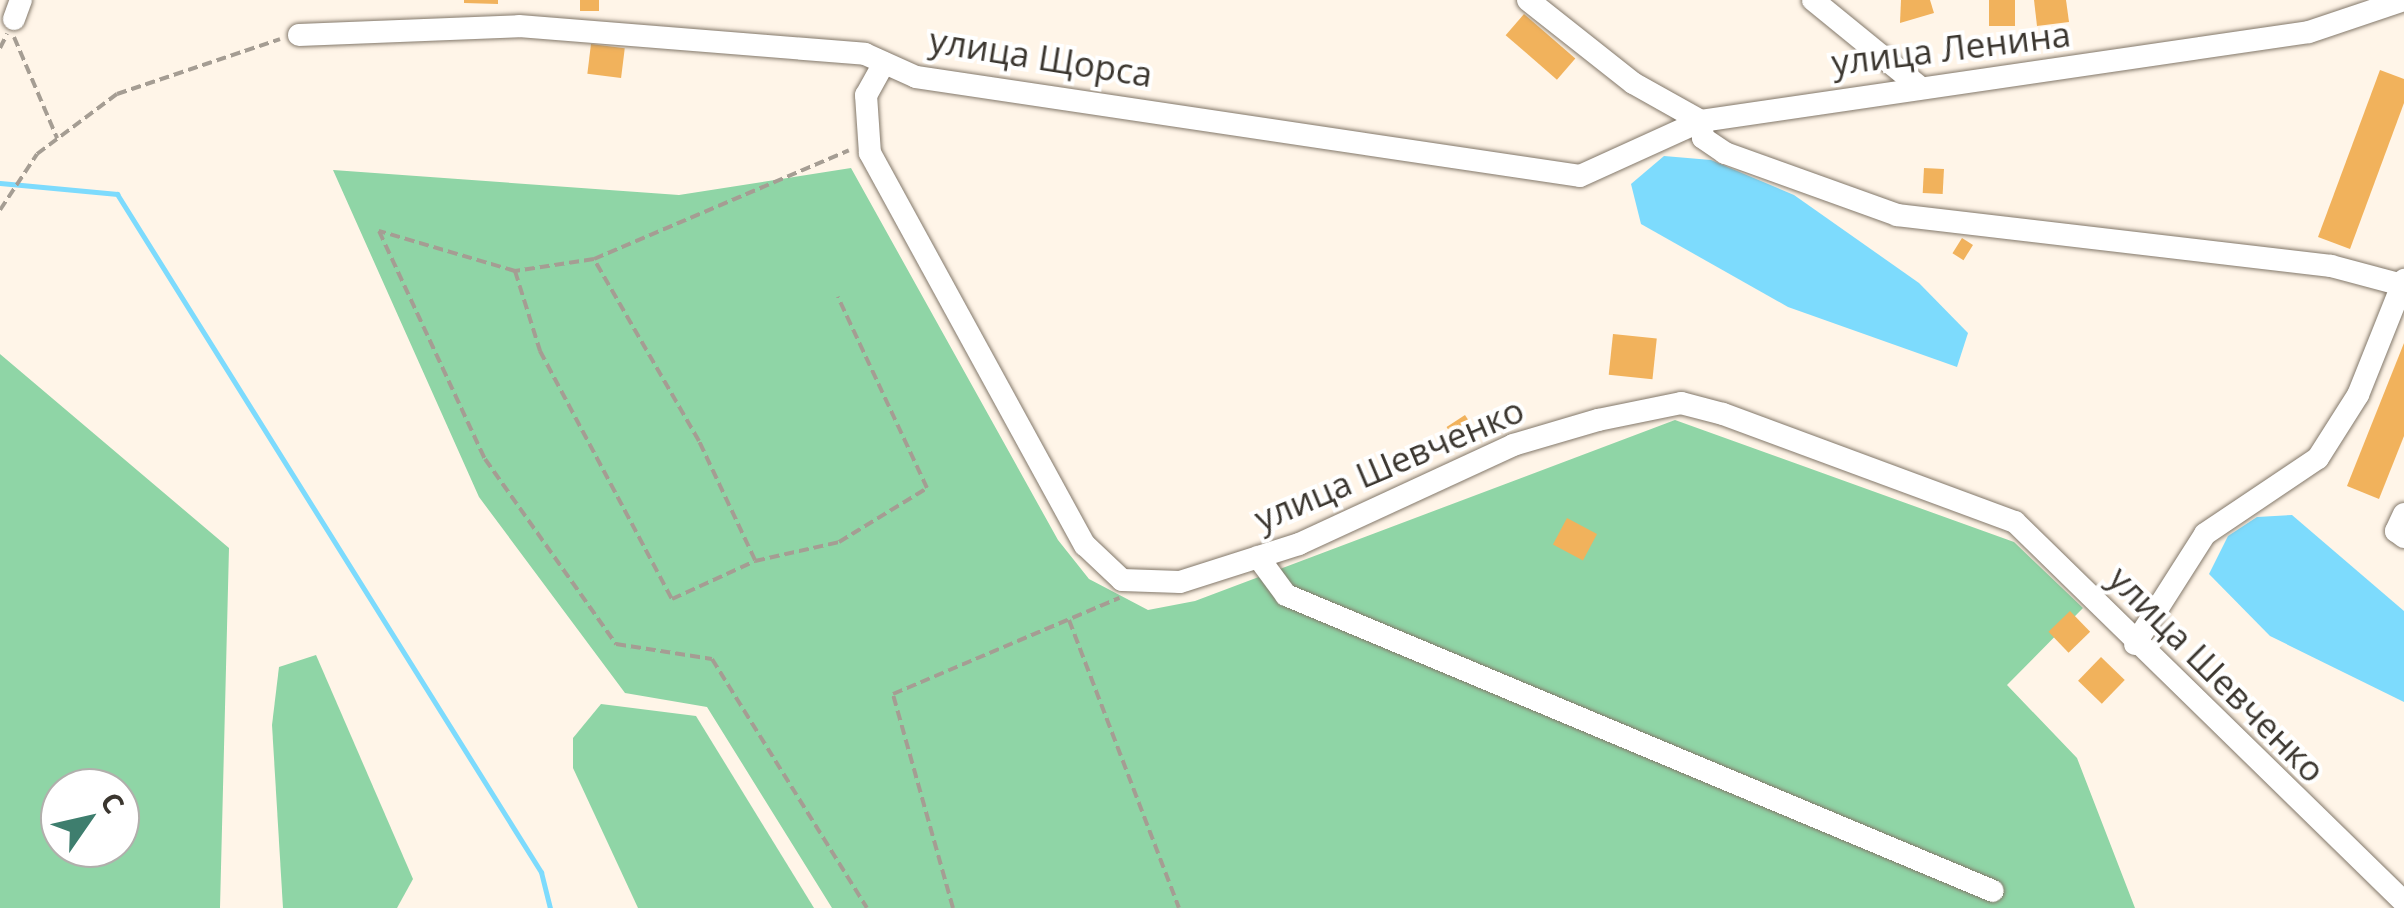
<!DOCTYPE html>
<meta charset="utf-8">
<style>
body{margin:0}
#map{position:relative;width:2404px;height:908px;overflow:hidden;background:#fff5e8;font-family:"Open Sans",sans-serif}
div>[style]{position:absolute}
.green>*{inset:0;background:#8fd5a6}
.water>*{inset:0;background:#7ddbfd}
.stream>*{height:5px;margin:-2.5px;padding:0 2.5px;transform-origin:2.5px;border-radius:2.5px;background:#7ddbfd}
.building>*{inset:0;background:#f1b25c;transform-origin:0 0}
.path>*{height:4px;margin-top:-2px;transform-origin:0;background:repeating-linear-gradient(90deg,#a59d93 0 10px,transparent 0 15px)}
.roads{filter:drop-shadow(0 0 2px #83786a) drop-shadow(0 0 2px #83786a)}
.minor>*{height:22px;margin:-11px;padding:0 11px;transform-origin:11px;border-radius:11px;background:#fff}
span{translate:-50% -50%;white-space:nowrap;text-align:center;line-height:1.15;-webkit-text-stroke:8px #fff;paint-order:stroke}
.street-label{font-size:35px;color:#3b362f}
.north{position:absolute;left:40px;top:768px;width:100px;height:100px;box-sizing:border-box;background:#fff;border:2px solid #b1afac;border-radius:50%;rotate:56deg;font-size:28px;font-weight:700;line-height:40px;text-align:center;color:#3b362f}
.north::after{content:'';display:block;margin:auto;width:35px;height:45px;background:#3e7e6e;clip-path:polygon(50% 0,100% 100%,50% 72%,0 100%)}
</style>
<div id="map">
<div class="green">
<i style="clip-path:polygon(851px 168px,1058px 540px,1089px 579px,1148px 610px,1195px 601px,1675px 420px,2014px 542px,2083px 608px,2007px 685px,2077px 758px,2135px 908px,832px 908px,707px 707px,625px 693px,479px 497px,333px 170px,679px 195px)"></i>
<i style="clip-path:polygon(evenodd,0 354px,229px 548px,220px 908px,0 908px,0 354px,60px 788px,120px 788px,120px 848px,60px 848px,60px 788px)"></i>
<i style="clip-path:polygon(316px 655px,413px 879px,397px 908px,283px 908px,272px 725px,279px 667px)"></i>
<i style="clip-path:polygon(601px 704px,696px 716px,814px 908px,638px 908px,573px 768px,573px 738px)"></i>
</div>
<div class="water">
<i style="clip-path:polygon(1664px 156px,1711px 160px,1794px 195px,1919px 283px,1968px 333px,1957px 367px,1788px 307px,1641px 224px,1631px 184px)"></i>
<i style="clip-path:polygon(2292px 515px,2404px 611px,2404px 702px,2270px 636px,2209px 574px,2228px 536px,2257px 517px)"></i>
</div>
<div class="stream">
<i style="left:0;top:183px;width:118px;rotate:5.4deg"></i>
<i style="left:117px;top:194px;width:800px;rotate:57.98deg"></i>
<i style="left:541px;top:872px;width:37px;rotate:76deg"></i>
</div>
<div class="building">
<i style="clip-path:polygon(464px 0,498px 0,498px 4px,464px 3px)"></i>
<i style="left:580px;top:0;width:19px;height:11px"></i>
<i style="clip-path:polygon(1901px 0,1930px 0,1934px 13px,1900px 23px)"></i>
<i style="left:1989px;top:0;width:26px;height:26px"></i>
<i style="clip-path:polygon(2034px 0,2066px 0,2069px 22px,2037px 26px)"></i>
<i style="left:1524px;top:14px;width:68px;height:28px;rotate:41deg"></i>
<i style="left:591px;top:44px;width:34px;height:30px;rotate:7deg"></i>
<i style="clip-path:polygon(2380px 70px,2404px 79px,2404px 103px,2350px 249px,2318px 237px)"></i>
<i style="left:1924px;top:168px;width:20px;height:25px;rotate:3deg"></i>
<i style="left:1962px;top:238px;width:13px;height:18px;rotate:32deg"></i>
<i style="left:1613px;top:334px;width:44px;height:41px;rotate:6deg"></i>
<i style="clip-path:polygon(2404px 343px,2404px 436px,2379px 499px,2347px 486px)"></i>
<i style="left:1465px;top:415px;width:20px;height:22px;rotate:57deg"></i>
<i style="left:1567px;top:518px;width:34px;height:30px;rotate:28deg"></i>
<i style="left:2070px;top:611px;width:29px;height:30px;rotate:46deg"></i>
<i style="left:2101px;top:657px;width:33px;height:33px;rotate:44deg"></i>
</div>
<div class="path">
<i style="left:14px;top:37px;width:110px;rotate:66.9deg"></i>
<i style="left:0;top:48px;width:16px;rotate:-63deg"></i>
<i style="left:0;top:210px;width:67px;rotate:-56.5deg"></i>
<i style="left:37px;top:154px;width:100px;rotate:-36.9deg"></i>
<i style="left:117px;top:94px;width:172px;rotate:-18.6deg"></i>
<i style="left:594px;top:259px;width:80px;rotate:171.4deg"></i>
<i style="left:515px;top:271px;width:84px;rotate:72.6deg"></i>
<i style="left:540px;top:351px;width:281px;rotate:62deg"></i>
<i style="left:672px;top:599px;width:91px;rotate:-24.6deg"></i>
<i style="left:755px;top:561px;width:86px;rotate:-12.7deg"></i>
<i style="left:839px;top:542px;width:103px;rotate:-31.5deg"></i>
<i style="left:927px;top:488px;width:211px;rotate:-115deg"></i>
<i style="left:515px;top:271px;width:142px;rotate:-163.6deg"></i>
<i style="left:379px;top:231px;width:251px;rotate:65.1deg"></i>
<i style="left:485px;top:459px;width:227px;rotate:54.7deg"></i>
<i style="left:616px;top:644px;width:97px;rotate:8.9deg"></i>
<i style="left:712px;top:659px;width:293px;rotate:58.1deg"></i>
<i style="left:755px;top:560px;width:132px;rotate:-115.2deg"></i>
<i style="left:699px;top:441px;width:210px;rotate:-120deg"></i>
<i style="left:594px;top:259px;width:277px;rotate:-23.1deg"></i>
<i style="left:1069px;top:620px;width:308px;rotate:69.1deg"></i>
<i style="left:953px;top:908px;width:222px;rotate:-105.7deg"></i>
<i style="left:893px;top:694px;width:246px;rotate:-23deg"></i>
</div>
<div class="roads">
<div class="minor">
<i style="left:1528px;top:0;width:134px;rotate:38.3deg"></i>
<i style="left:1633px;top:83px;width:78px;rotate:29.2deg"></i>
<i style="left:1813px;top:0;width:139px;rotate:39.2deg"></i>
<i style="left:14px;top:19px;width:20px;rotate:-70deg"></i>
<i style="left:299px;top:35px;width:220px;rotate:-2.3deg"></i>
<i style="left:519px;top:26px;width:347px;rotate:4.6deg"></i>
<i style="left:865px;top:54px;width:56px;rotate:24.3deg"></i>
<i style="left:916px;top:77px;width:671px;rotate:8.48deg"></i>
<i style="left:1580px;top:176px;width:133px;rotate:-24.4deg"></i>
<i style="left:1701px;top:121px;width:614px;rotate:-8.33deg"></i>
<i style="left:2309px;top:32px;width:100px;rotate:-18.6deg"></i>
<i style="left:884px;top:63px;width:37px;rotate:119deg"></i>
<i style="left:866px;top:95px;width:58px;rotate:86.1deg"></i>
<i style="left:870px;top:153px;width:447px;rotate:61.3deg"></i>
<i style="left:1085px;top:545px;width:51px;rotate:43.4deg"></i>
<i style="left:1122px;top:580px;width:58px;rotate:2deg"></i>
<i style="left:1180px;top:582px;width:125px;rotate:-17.7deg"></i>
<i style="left:1299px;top:544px;width:236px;rotate:-24.8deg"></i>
<i style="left:1513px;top:445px;width:89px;rotate:-16.4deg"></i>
<i style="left:1598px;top:420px;width:85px;rotate:-11.6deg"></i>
<i style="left:1681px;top:403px;width:43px;rotate:14.7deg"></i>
<i style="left:1723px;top:414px;width:311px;rotate:20.3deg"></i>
<i style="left:2015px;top:522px;width:544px;rotate:44.33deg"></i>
<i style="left:1701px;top:121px;width:17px;rotate:83deg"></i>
<i style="left:1703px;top:138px;width:27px;rotate:34deg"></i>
<i style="left:1725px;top:153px;width:183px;rotate:19.8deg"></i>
<i style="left:1897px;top:215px;width:437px;rotate:6.7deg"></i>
<i style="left:2331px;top:266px;width:73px;rotate:15deg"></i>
<i style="left:2404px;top:514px;width:19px;rotate:115deg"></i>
<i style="left:2396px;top:531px;width:10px;rotate:37deg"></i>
<i style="left:1258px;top:557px;width:47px;rotate:53.6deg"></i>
<i style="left:1286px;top:595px;width:766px;rotate:22.72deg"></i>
<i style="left:2135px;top:644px;width:130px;rotate:-57.5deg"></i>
<i style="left:2205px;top:534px;width:136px;rotate:-33.9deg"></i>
<i style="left:2318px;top:458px;width:75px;rotate:-57.6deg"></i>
<i style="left:2358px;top:395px;width:124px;rotate:-68.2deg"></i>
</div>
</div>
<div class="street-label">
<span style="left:1951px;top:48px;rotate:-7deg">улица Ленина</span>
<span style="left:1041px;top:57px;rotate:9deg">улица Щорса</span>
<span style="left:1389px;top:464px;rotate:-23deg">улица Шевченко</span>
<span style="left:2217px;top:674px;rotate:45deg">улица Шевченко</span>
</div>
<div class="north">С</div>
</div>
